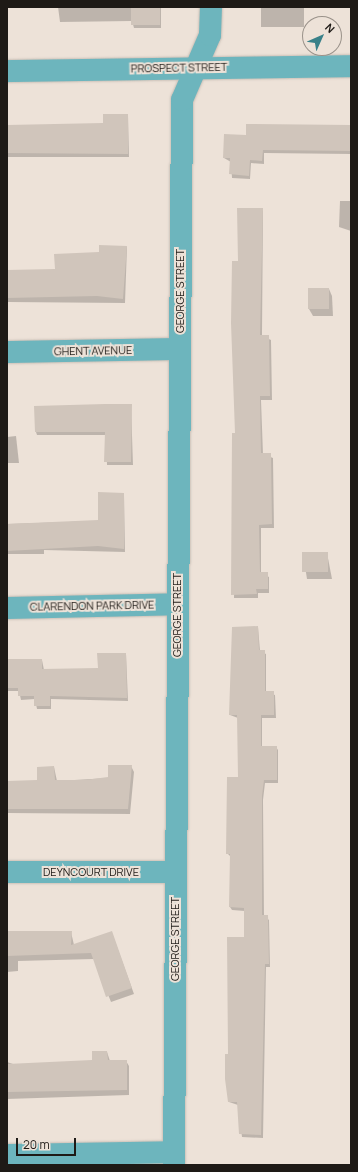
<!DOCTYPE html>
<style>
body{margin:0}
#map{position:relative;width:358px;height:1172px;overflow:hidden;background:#ede2d8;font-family:Manrope,sans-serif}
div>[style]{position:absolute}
.shadow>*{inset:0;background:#0003;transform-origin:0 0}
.building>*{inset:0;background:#d0c5bb;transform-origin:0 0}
.roads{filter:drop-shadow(0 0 1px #c8beb5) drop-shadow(0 0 1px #c8beb5)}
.minor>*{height:22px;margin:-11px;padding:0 11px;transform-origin:11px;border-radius:11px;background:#6db5bd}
span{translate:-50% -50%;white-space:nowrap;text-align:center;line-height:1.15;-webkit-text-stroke:4px #ede2d8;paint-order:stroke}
.street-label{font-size:11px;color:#1e1a16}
.frame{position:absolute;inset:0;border:8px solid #1e1a16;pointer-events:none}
.north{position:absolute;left:302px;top:16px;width:40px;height:40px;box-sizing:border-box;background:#ede2d8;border:1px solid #9a928a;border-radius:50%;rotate:45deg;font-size:11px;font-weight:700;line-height:16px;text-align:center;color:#1e1a16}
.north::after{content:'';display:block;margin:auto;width:14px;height:18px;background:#398189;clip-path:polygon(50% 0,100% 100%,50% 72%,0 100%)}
.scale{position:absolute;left:16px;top:1138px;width:60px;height:18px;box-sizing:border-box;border:2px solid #1e1a16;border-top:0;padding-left:5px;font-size:12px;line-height:14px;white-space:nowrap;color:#1e1a16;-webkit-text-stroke:3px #ede2d8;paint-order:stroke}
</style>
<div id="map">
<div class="shadow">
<i style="clip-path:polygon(58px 7px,161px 7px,161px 28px,134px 28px,132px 21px,60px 22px)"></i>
<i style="left:261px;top:7px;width:43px;height:20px"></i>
<i style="clip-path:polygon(128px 115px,129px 157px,7px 157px,7px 129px,104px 124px)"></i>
<i style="clip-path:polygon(351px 126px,351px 154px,264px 153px,264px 164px,251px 163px,250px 179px,232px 178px,231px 162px,224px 158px,247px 136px)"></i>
<i style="clip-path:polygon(340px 201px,351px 201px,351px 231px,339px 227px)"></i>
<i style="clip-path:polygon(263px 209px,262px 336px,271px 340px,272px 400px,261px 400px,263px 454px,273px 458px,274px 528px,261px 528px,261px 573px,269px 577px,269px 593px,258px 593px,258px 598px,234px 598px,239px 262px)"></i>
<i style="clip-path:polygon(127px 247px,125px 303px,7px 302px,7px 271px,56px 270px)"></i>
<i style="clip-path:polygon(309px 289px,329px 289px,332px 296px,333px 316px,313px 316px,309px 309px)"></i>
<i style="clip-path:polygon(131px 405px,133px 465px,107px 465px,106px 435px,37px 435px,36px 432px)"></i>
<i style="clip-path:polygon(16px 436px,19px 463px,7px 463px,7px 437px)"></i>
<i style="clip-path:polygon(124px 494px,125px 552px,44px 550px,44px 554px,7px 554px,7px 524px,99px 521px)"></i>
<i style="clip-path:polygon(327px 553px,332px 579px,307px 579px,303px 554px)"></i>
<i style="clip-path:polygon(258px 627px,260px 651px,266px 654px,266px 692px,275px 695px,276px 718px,262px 718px,262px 747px,276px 747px,278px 750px,278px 783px,265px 783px,263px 800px,264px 916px,269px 920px,270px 967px,266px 967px,263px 1138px,242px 1137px,238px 1105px,229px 1102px,229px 1055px,245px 938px,245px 911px,232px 910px,230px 907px,231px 857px,227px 853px,239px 778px,238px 718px,230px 715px)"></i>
<i style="clip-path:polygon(126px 654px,128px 701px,51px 699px,51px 709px,37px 709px,35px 699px,21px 700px,19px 691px,7px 691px,7px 660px,42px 660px,44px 670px,99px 669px)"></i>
<i style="clip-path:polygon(131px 766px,134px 772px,130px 814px,7px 813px,7px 781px,38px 781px,54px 767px,57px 781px,109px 778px)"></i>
<i style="clip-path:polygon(7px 932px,71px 932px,74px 945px,113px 936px,134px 994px,111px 1002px,94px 959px,18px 961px,18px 971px,7px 972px)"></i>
<i style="clip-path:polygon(107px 1052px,110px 1061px,126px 1061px,129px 1066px,129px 1095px,7px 1099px,7px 1062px,16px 1065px,93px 1061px)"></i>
</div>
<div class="building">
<i style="left:131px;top:7px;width:29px;height:18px"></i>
<i style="clip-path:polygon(103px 114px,128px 114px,128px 154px,7px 153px,7px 125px,103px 123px)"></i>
<i style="clip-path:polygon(246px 124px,351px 125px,351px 151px,263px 150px,262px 161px,250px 160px,249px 176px,229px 174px,230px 158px,223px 158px,224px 134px,246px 135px)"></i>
<i style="clip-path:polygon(237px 208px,263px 208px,260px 335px,269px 335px,270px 396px,260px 396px,261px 453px,271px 453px,272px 524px,259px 525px,260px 572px,268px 572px,268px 589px,256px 589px,257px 594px,231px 595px,232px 433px,235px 433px,231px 323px,232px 261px,238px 261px)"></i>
<i style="clip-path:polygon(99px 245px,127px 246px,123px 299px,97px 296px,7px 298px,7px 270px,55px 269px,54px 254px,99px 252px)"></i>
<i style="left:308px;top:288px;width:21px;height:21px"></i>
<i style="clip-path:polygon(105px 404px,132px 404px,131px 462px,104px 462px,105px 432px,35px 432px,34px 406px)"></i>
<i style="clip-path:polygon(98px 492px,124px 493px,124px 549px,98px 546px,7px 551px,7px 524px,98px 520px)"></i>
<i style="left:328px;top:552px;width:20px;height:26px;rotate:90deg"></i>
<i style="clip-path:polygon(258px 626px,259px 650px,265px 650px,265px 691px,274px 691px,274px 715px,261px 715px,261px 746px,277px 746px,277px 780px,264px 780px,262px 796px,262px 915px,268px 915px,269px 964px,265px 964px,261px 1135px,239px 1134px,237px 1102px,228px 1102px,225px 1079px,225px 1054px,228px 1054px,227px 937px,244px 937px,244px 908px,229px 907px,230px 854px,226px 854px,227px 777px,238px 777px,237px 715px,229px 715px,232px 627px)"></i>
<i style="clip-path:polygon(97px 653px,126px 653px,127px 698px,50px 696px,50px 706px,34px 706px,34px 696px,18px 696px,18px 688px,7px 688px,7px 659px,42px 659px,42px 669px,98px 668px)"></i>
<i style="clip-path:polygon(108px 765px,132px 765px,128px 809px,7px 809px,7px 781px,37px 780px,37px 767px,54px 766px,55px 780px,85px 780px,108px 777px)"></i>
<i style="clip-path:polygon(7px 931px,72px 931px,71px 945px,112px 931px,132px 988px,106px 997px,91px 953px,7px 956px)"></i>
<i style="clip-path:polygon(92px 1051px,107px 1051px,108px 1060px,127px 1060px,127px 1090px,7px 1092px,7px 1064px,92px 1060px)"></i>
</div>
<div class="roads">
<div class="minor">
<i style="left:7px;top:71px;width:344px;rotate:-0.8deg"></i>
<i style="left:7px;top:352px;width:172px;rotate:-1deg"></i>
<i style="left:7px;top:608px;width:170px;rotate:-1.3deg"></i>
<i style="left:7px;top:872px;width:169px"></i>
<i style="left:7px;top:1155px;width:167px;rotate:-1deg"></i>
<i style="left:174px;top:1165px;width:1065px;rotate:-89.57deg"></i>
<i style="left:182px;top:100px;width:71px;rotate:-66.7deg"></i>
<i style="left:210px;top:35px;width:28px;rotate:-88deg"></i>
</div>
</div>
<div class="street-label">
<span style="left:179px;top:68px;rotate:-1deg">PROSPECT STREET</span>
<span style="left:180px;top:291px;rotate:-90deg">GEORGE STREET</span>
<span style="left:93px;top:351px;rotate:-1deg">GHENT AVENUE</span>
<span style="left:92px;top:606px;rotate:-1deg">CLARENDON PARK DRIVE</span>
<span style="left:177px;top:615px;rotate:-90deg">GEORGE STREET</span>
<span style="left:91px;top:872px">DEYNCOURT DRIVE</span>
<span style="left:175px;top:939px;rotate:-90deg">GEORGE STREET</span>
</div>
<div class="frame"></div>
<div class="north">N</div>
<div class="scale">20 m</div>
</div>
